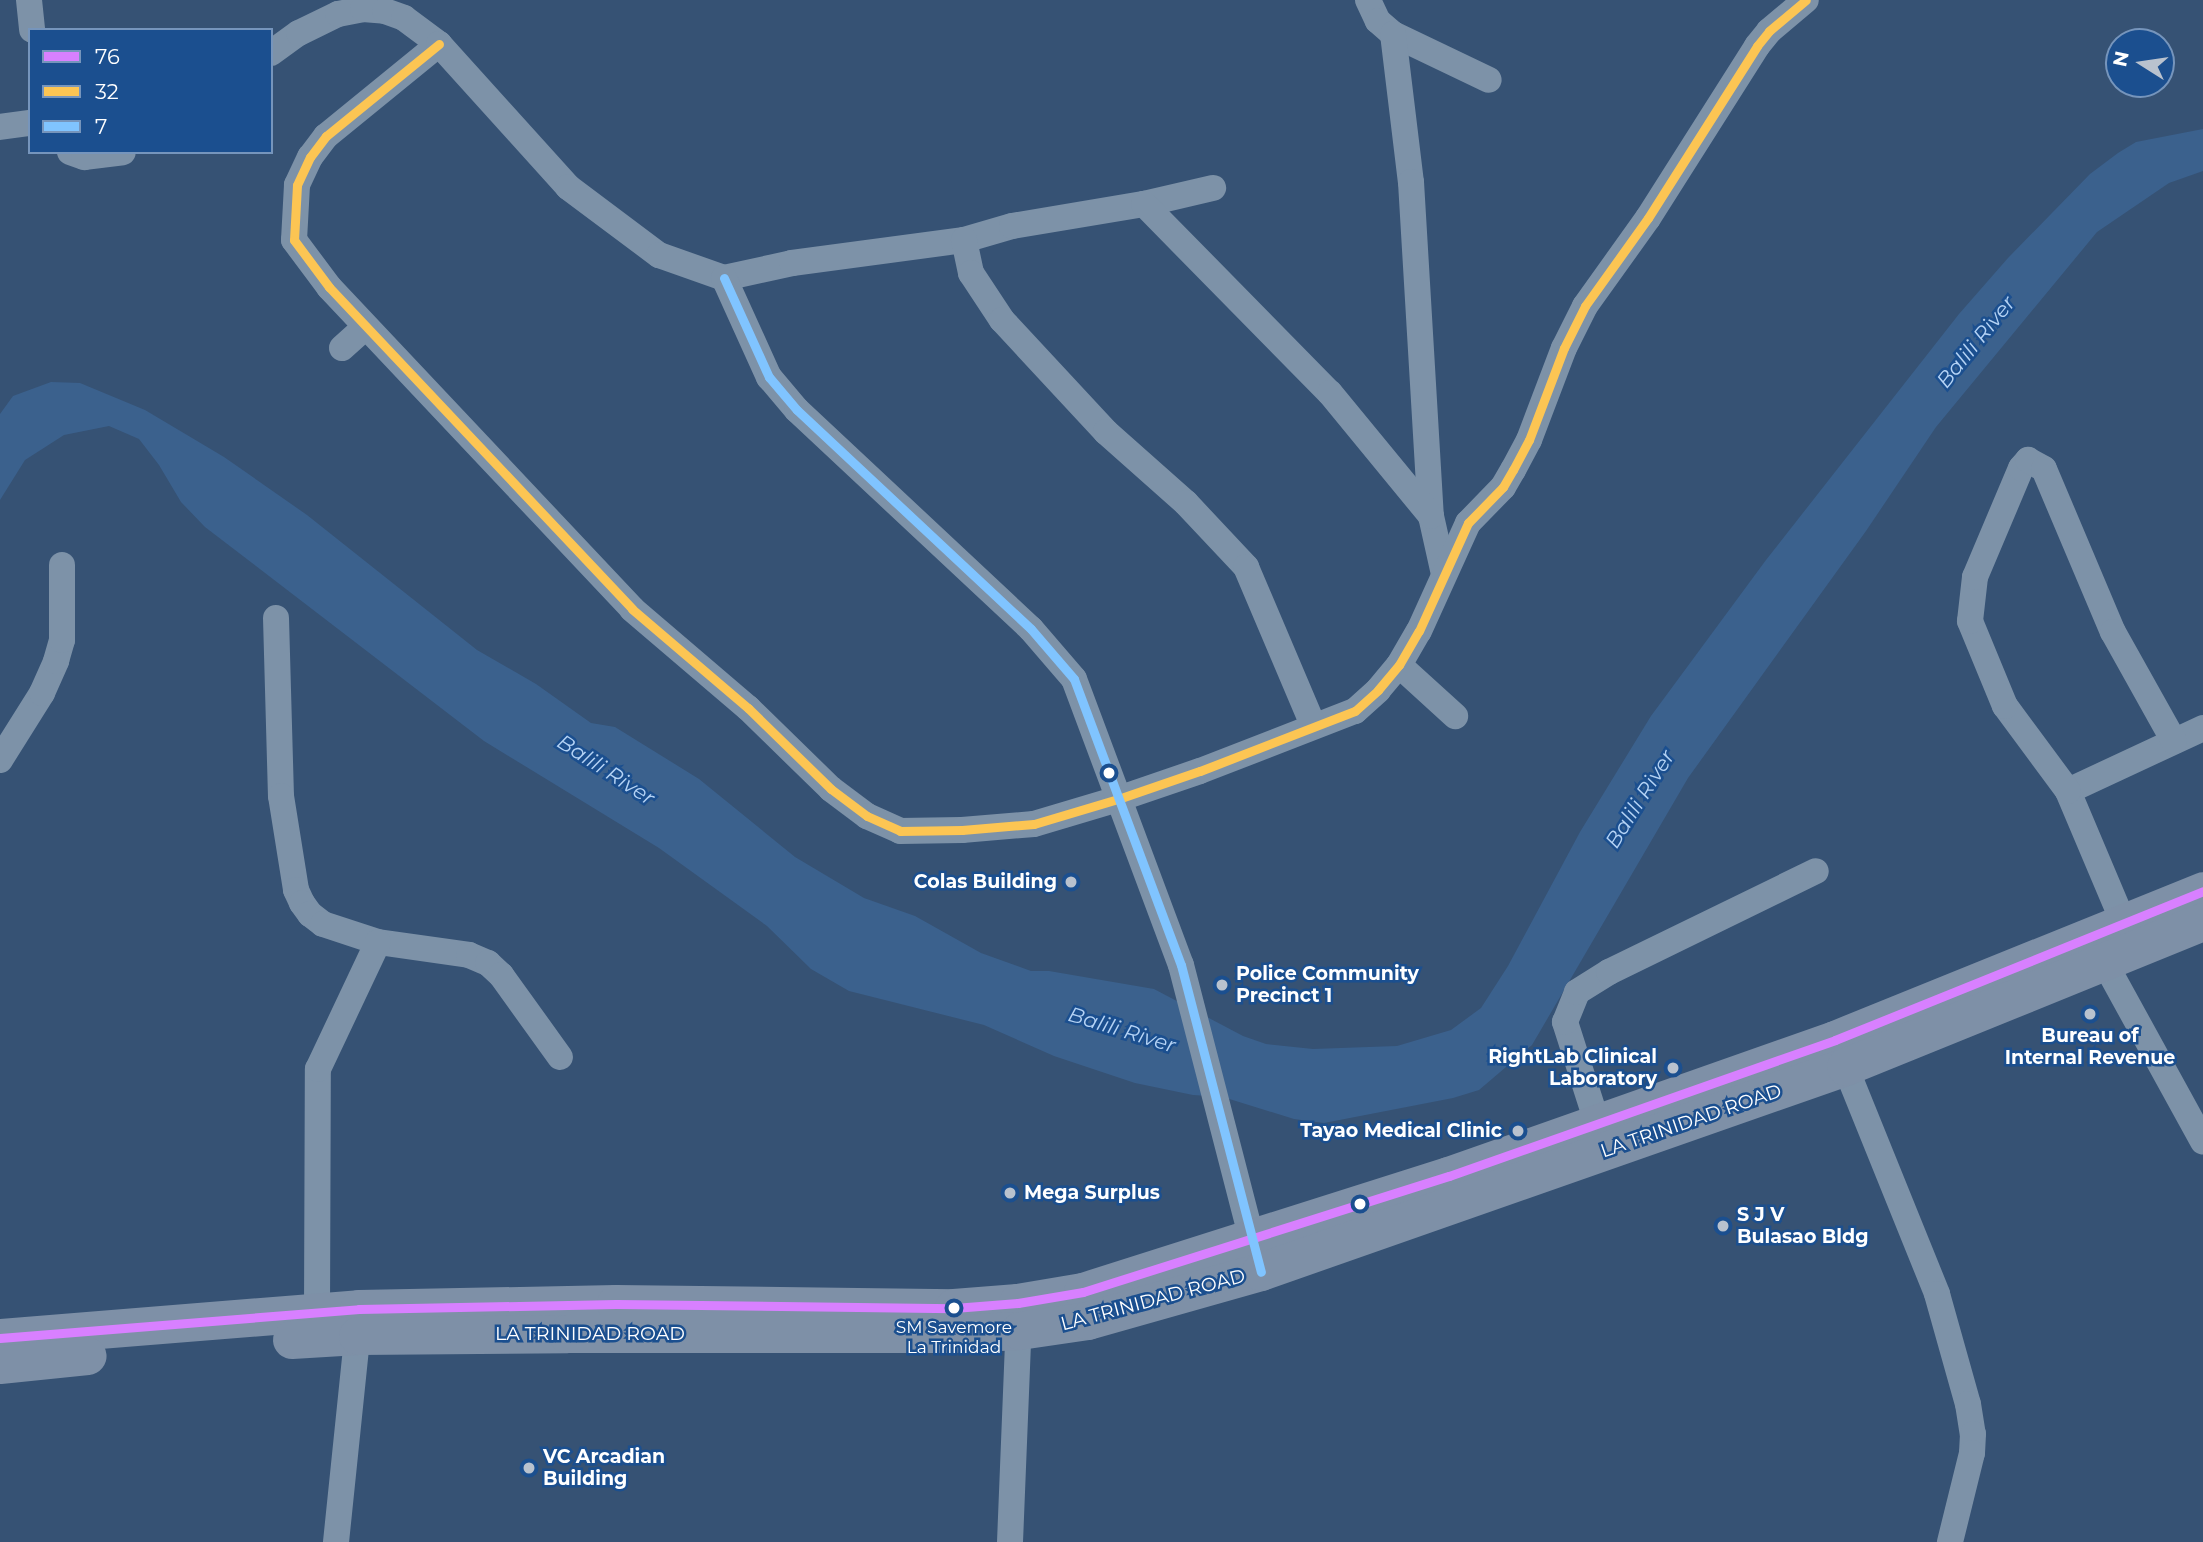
<!DOCTYPE html>
<style>
body{margin:0}
#map{position:relative;width:2203px;height:1542px;overflow:hidden;background:#365274;font-family:Montserrat,sans-serif}
div>[style]{position:absolute}
.water>*{inset:0;background:#3b618d}
.minor>*{height:26px;margin:-13px;padding:0 13px;transform-origin:13px;border-radius:13px;background:#7d92a8}
.trunk>*{height:38px;margin:-19px;padding:0 19px;transform-origin:19px;border-radius:19px;background:#7e90a7}
.bus-1>*{height:9px;margin:-4.5px;padding:0 4.5px;transform-origin:4.5px;border-radius:4.5px;background:#d880ff}
.bus-2>*{height:9px;margin:-4.5px;padding:0 4.5px;transform-origin:4.5px;border-radius:4.5px;background:#fcc553}
.bus-3>*{height:9px;margin:-4.5px;padding:0 4.5px;transform-origin:4.5px;border-radius:4.5px;background:#80c4ff}
.dots>*{width:19px;height:19px;translate:-50% -50%;box-sizing:border-box;border:4px solid #1b4f8f;border-radius:50%}
span{translate:-50% -50%;white-space:nowrap;text-align:center;line-height:1.15;-webkit-text-stroke:5px #1b4f8f;paint-order:stroke}
.bus-label{font-size:17px;color:#fff}
.poi-label{font-size:19px;color:#fff;font-weight:700}
.right{translate:-100% -50%;text-align:right}
.left{translate:0 -50%;text-align:left}
.street-label{font-size:19px;color:#fff}
.water-label{font-size:21px;color:#b5d3f5;font-style:italic}
.legend{position:absolute;left:28px;top:28px;width:245px;height:126px;box-sizing:border-box;background:#1b4f8f;border:2px solid #7695bc;margin:0;padding:9px 12px;list-style:none;font-size:21px;color:#fff}
.legend li{display:flex;align-items:center;gap:14px;height:35px}
.legend b{width:35px;border:2px solid #7695bc}
.north{position:absolute;left:2105px;top:28px;width:70px;height:70px;box-sizing:border-box;background:#1b4f8f;border:2px solid #7695bc;border-radius:50%;rotate:282deg;font-size:19px;font-weight:700;line-height:28px;text-align:center;color:#fff}
.north::after{content:'';display:block;margin:auto;width:24px;height:32px;background:#b9c2ce;clip-path:polygon(50% 0,100% 100%,50% 72%,0 100%)}
</style>
<div id="map">
<div class="water">
<i style="clip-path:polygon(2203px 129px,2203px 171px,2169px 183px,2097px 232px,1936px 427px,1866px 531px,1688px 778px,1532px 1045px,1479px 1090px,1453px 1098px,1324px 1123px,1294px 1119px,1223px 1097px,1193px 1095px,1135px 1083px,1054px 1056px,984px 1025px,849px 991px,811px 969px,767px 926px,659px 848px,484px 741px,205px 527px,181px 502px,159px 465px,139px 439px,109px 426px,64px 435px,25px 460px,0 500px,0 414px,13px 396px,51px 382px,80px 383px,145px 410px,224px 457px,307px 515px,477px 650px,536px 684px,591px 723px,615px 727px,699px 779px,795px 857px,864px 898px,915px 916px,981px 953px,1031px 971px,1049px 971px,1154px 989px,1243px 1036px,1266px 1044px,1313px 1049px,1397px 1046px,1451px 1030px,1481px 1008px,1508px 966px,1580px 832px,1651px 716px,1766px 560px,1959px 314px,2008px 258px,2090px 174px,2118px 153px,2136px 142px)"></i>
</div>
<div class="minor">
<i style="left:29px;top:0;width:30px;rotate:84deg"></i>
<i style="left:1368px;top:0;width:23px;rotate:65deg"></i>
<i style="left:1378px;top:21px;width:20px;rotate:41deg"></i>
<i style="left:1393px;top:34px;width:106px;rotate:25.6deg"></i>
<i style="left:1393px;top:34px;width:149px;rotate:83.1deg"></i>
<i style="left:1411px;top:182px;width:335px;rotate:86.6deg"></i>
<i style="left:1431px;top:516px;width:59px;rotate:77.4deg"></i>
<i style="left:439px;top:44px;width:146px;rotate:140.8deg"></i>
<i style="left:326px;top:136px;width:26px;rotate:127deg"></i>
<i style="left:310px;top:157px;width:31px;rotate:115deg"></i>
<i style="left:297px;top:185px;width:55px;rotate:93.1deg"></i>
<i style="left:294px;top:240px;width:59px;rotate:53.3deg"></i>
<i style="left:329px;top:287px;width:442px;rotate:46.7deg"></i>
<i style="left:632px;top:609px;width:153px;rotate:40.5deg"></i>
<i style="left:748px;top:708px;width:116px;rotate:44.3deg"></i>
<i style="left:831px;top:789px;width:45px;rotate:36.9deg"></i>
<i style="left:867px;top:816px;width:36px;rotate:24deg"></i>
<i style="left:900px;top:831px;width:62px;rotate:-0.9deg"></i>
<i style="left:962px;top:830px;width:72px;rotate:-4.8deg"></i>
<i style="left:1034px;top:824px;width:91px;rotate:-16.6deg"></i>
<i style="left:1121px;top:798px;width:83px;rotate:-18.9deg"></i>
<i style="left:1200px;top:771px;width:166px;rotate:-21.2deg"></i>
<i style="left:1355px;top:711px;width:31px;rotate:-42deg"></i>
<i style="left:1378px;top:690px;width:33px;rotate:-50deg"></i>
<i style="left:1399px;top:665px;width:39px;rotate:-60deg"></i>
<i style="left:1419px;top:631px;width:119px;rotate:-65.6deg"></i>
<i style="left:1468px;top:523px;width:50px;rotate:-45.8deg"></i>
<i style="left:1503px;top:487px;width:20px;rotate:-60deg"></i>
<i style="left:1513px;top:470px;width:34px;rotate:-62deg"></i>
<i style="left:1529px;top:440px;width:98px;rotate:-69.2deg"></i>
<i style="left:1564px;top:348px;width:47px;rotate:-63.4deg"></i>
<i style="left:1585px;top:306px;width:108px;rotate:-54.4deg"></i>
<i style="left:1648px;top:218px;width:204px;rotate:-57.6deg"></i>
<i style="left:1757px;top:46px;width:19px;rotate:-51deg"></i>
<i style="left:1769px;top:31px;width:48px;rotate:-40deg"></i>
<i style="left:271px;top:53px;width:34px;rotate:-36deg"></i>
<i style="left:299px;top:33px;width:43px;rotate:-26deg"></i>
<i style="left:338px;top:14px;width:25px;rotate:-11deg"></i>
<i style="left:363px;top:9px;width:22px;rotate:5deg"></i>
<i style="left:385px;top:11px;width:20px;rotate:20deg"></i>
<i style="left:404px;top:18px;width:44px;rotate:36.6deg"></i>
<i style="left:439px;top:44px;width:193px;rotate:47.9deg"></i>
<i style="left:568px;top:187px;width:114px;rotate:36.8deg"></i>
<i style="left:659px;top:255px;width:69px;rotate:19.5deg"></i>
<i style="left:724px;top:278px;width:70px;rotate:-12.4deg"></i>
<i style="left:792px;top:263px;width:174px;rotate:-7.6deg"></i>
<i style="left:964px;top:240px;width:50px;rotate:-16.3deg"></i>
<i style="left:1012px;top:226px;width:134px;rotate:-9.5deg"></i>
<i style="left:1144px;top:204px;width:71px;rotate:-13.1deg"></i>
<i style="left:0;top:127px;width:30px;rotate:-8deg"></i>
<i style="left:70px;top:152px;width:15px;rotate:20deg"></i>
<i style="left:84px;top:157px;width:39px;rotate:-7deg"></i>
<i style="left:1144px;top:204px;width:265px;rotate:45.5deg"></i>
<i style="left:1330px;top:393px;width:159px;rotate:50.6deg"></i>
<i style="left:964px;top:240px;width:34px;rotate:78deg"></i>
<i style="left:971px;top:273px;width:56px;rotate:56.6deg"></i>
<i style="left:1002px;top:320px;width:153px;rotate:47.1deg"></i>
<i style="left:1106px;top:432px;width:107px;rotate:41.6deg"></i>
<i style="left:1186px;top:503px;width:88px;rotate:46.8deg"></i>
<i style="left:1246px;top:567px;width:172px;rotate:67deg"></i>
<i style="left:724px;top:278px;width:109px;rotate:65.6deg"></i>
<i style="left:769px;top:377px;width:43px;rotate:49.7deg"></i>
<i style="left:797px;top:410px;width:320px;rotate:43.1deg"></i>
<i style="left:1031px;top:629px;width:66px;rotate:49.3deg"></i>
<i style="left:1074px;top:679px;width:305px;rotate:69.5deg"></i>
<i style="left:1181px;top:965px;width:299px;rotate:75.5deg"></i>
<i style="left:342px;top:348px;width:31px;rotate:-42deg"></i>
<i style="left:276px;top:618px;width:178px;rotate:88.4deg"></i>
<i style="left:281px;top:796px;width:95px;rotate:80.9deg"></i>
<i style="left:296px;top:890px;width:14px;rotate:65deg"></i>
<i style="left:302px;top:903px;width:14px;rotate:54deg"></i>
<i style="left:310px;top:914px;width:16px;rotate:38deg"></i>
<i style="left:323px;top:924px;width:58px;rotate:18.1deg"></i>
<i style="left:378px;top:942px;width:92px;rotate:8.1deg"></i>
<i style="left:469px;top:955px;width:21px;rotate:23deg"></i>
<i style="left:488px;top:963px;width:18px;rotate:43deg"></i>
<i style="left:501px;top:975px;width:101px;rotate:54.3deg"></i>
<i style="left:1399px;top:665px;width:76px;rotate:42.3deg"></i>
<i style="left:0;top:760px;width:79px;rotate:-57.9deg"></i>
<i style="left:42px;top:693px;width:35px;rotate:-66deg"></i>
<i style="left:56px;top:661px;width:22px;rotate:-74deg"></i>
<i style="left:62px;top:640px;width:75px;rotate:-90deg"></i>
<i style="left:2068px;top:791px;width:149px;rotate:-25deg"></i>
<i style="left:2130px;top:938px;width:160px;rotate:-112.9deg"></i>
<i style="left:2068px;top:791px;width:106px;rotate:-126.5deg"></i>
<i style="left:2005px;top:706px;width:92px;rotate:-112.4deg"></i>
<i style="left:1970px;top:621px;width:44px;rotate:-83.5deg"></i>
<i style="left:1975px;top:577px;width:118px;rotate:-67.1deg"></i>
<i style="left:2021px;top:468px;width:11px;rotate:-49deg"></i>
<i style="left:2028px;top:460px;width:18px;rotate:29deg"></i>
<i style="left:2044px;top:469px;width:177px;rotate:67.1deg"></i>
<i style="left:2113px;top:632px;width:125px;rotate:60.8deg"></i>
<i style="left:2096px;top:947px;width:222px;rotate:61.2deg"></i>
<i style="left:1839px;top:1051px;width:262px;rotate:68deg"></i>
<i style="left:1937px;top:1294px;width:114px;rotate:74.3deg"></i>
<i style="left:1968px;top:1404px;width:30px;rotate:81deg"></i>
<i style="left:1973px;top:1434px;width:19px;rotate:93deg"></i>
<i style="left:1972px;top:1453px;width:92px;rotate:103.9deg"></i>
<i style="left:1602px;top:1138px;width:122px;rotate:-107.7deg"></i>
<i style="left:1565px;top:1022px;width:32px;rotate:-68deg"></i>
<i style="left:1577px;top:992px;width:38px;rotate:-32deg"></i>
<i style="left:1609px;top:972px;width:230px;rotate:-26deg"></i>
<i style="left:317px;top:1312px;width:243px;rotate:-89.8deg"></i>
<i style="left:318px;top:1069px;width:140px;rotate:-64.7deg"></i>
<i style="left:336px;top:1542px;width:222px;rotate:-84.1deg"></i>
<i style="left:1010px;top:1542px;width:225px;rotate:-87.7deg"></i>
</div>
<div class="trunk">
<i style="left:0;top:1338px;width:360px;rotate:-4.6deg"></i>
<i style="left:359px;top:1309px;width:257px;rotate:-1.1deg"></i>
<i style="left:616px;top:1304px;width:338px;rotate:0.7deg"></i>
<i style="left:954px;top:1308px;width:64px;rotate:-4.5deg"></i>
<i style="left:1018px;top:1303px;width:66px;rotate:-9.6deg"></i>
<i style="left:1083px;top:1292px;width:384px;rotate:-17.6deg"></i>
<i style="left:1449px;top:1176px;width:409px;rotate:-19.4deg"></i>
<i style="left:1835px;top:1040px;width:397px;rotate:-22deg"></i>
<i style="left:292px;top:1340px;width:66px;rotate:-3.5deg"></i>
<i style="left:358px;top:1336px;width:209px;rotate:-0.5deg"></i>
<i style="left:567px;top:1334px;width:388px"></i>
<i style="left:955px;top:1334px;width:65px;rotate:-2.6deg"></i>
<i style="left:1020px;top:1331px;width:69px;rotate:-8.4deg"></i>
<i style="left:1088px;top:1321px;width:180px;rotate:-15.8deg"></i>
<i style="left:1261px;top:1272px;width:620px;rotate:-19.31deg"></i>
<i style="left:1846px;top:1067px;width:385px;rotate:-22.1deg"></i>
<i style="left:0;top:1365px;width:88px;rotate:-5.8deg"></i>
</div>
<div class="bus-1">
<i style="left:0;top:1338px;width:360px;rotate:-4.6deg"></i>
<i style="left:359px;top:1309px;width:257px;rotate:-1.1deg"></i>
<i style="left:616px;top:1304px;width:338px;rotate:0.7deg"></i>
<i style="left:954px;top:1308px;width:64px;rotate:-4.5deg"></i>
<i style="left:1018px;top:1303px;width:66px;rotate:-9.6deg"></i>
<i style="left:1083px;top:1292px;width:384px;rotate:-17.6deg"></i>
<i style="left:1449px;top:1176px;width:409px;rotate:-19.4deg"></i>
<i style="left:1835px;top:1040px;width:397px;rotate:-22deg"></i>
</div>
<div class="bus-2">
<i style="left:439px;top:44px;width:146px;rotate:140.8deg"></i>
<i style="left:326px;top:136px;width:26px;rotate:127deg"></i>
<i style="left:310px;top:157px;width:31px;rotate:115deg"></i>
<i style="left:297px;top:185px;width:55px;rotate:93.1deg"></i>
<i style="left:294px;top:240px;width:59px;rotate:53.3deg"></i>
<i style="left:329px;top:287px;width:442px;rotate:46.7deg"></i>
<i style="left:632px;top:609px;width:153px;rotate:40.5deg"></i>
<i style="left:748px;top:708px;width:116px;rotate:44.3deg"></i>
<i style="left:831px;top:789px;width:45px;rotate:36.9deg"></i>
<i style="left:867px;top:816px;width:36px;rotate:24deg"></i>
<i style="left:900px;top:831px;width:62px;rotate:-0.9deg"></i>
<i style="left:962px;top:830px;width:72px;rotate:-4.8deg"></i>
<i style="left:1034px;top:824px;width:91px;rotate:-16.6deg"></i>
<i style="left:1121px;top:798px;width:83px;rotate:-18.9deg"></i>
<i style="left:1200px;top:771px;width:166px;rotate:-21.2deg"></i>
<i style="left:1355px;top:711px;width:31px;rotate:-42deg"></i>
<i style="left:1378px;top:690px;width:33px;rotate:-50deg"></i>
<i style="left:1399px;top:665px;width:39px;rotate:-60deg"></i>
<i style="left:1419px;top:631px;width:119px;rotate:-65.6deg"></i>
<i style="left:1468px;top:523px;width:50px;rotate:-45.8deg"></i>
<i style="left:1503px;top:487px;width:20px;rotate:-60deg"></i>
<i style="left:1513px;top:470px;width:34px;rotate:-62deg"></i>
<i style="left:1529px;top:440px;width:98px;rotate:-69.2deg"></i>
<i style="left:1564px;top:348px;width:47px;rotate:-63.4deg"></i>
<i style="left:1585px;top:306px;width:108px;rotate:-54.4deg"></i>
<i style="left:1648px;top:218px;width:204px;rotate:-57.6deg"></i>
<i style="left:1757px;top:46px;width:19px;rotate:-51deg"></i>
<i style="left:1769px;top:31px;width:48px;rotate:-40deg"></i>
</div>
<div class="bus-3">
<i style="left:724px;top:278px;width:109px;rotate:65.6deg"></i>
<i style="left:769px;top:377px;width:43px;rotate:49.7deg"></i>
<i style="left:797px;top:410px;width:320px;rotate:43.1deg"></i>
<i style="left:1031px;top:629px;width:66px;rotate:49.3deg"></i>
<i style="left:1074px;top:679px;width:305px;rotate:69.5deg"></i>
<i style="left:1181px;top:965px;width:317px;rotate:75.4deg"></i>
</div>
<div class="dots">
<i style="left:1109px;top:773px;background:#fff"></i>
<i style="left:1071px;top:882px;background:#b9c2ce"></i>
<i style="left:1222px;top:985px;background:#b9c2ce"></i>
<i style="left:2090px;top:1014px;background:#b9c2ce"></i>
<i style="left:1673px;top:1068px;background:#b9c2ce"></i>
<i style="left:1518px;top:1131px;background:#b9c2ce"></i>
<i style="left:1010px;top:1193px;background:#b9c2ce"></i>
<i style="left:1360px;top:1204px;background:#fff"></i>
<i style="left:1723px;top:1226px;background:#b9c2ce"></i>
<i style="left:954px;top:1308px;background:#fff"></i>
<i style="left:529px;top:1468px;background:#b9c2ce"></i>
</div>
<div class="bus-label">
<span style="left:954px;top:1338px">SM Savemore<br>La Trinidad</span>
</div>
<div class="poi-label">
<span class="right" style="left:1057px;top:882px">Colas Building</span>
<span class="left" style="left:1236px;top:985px">Police Community<br>Precinct 1</span>
<span style="left:2090px;top:1047px">Bureau of<br>Internal Revenue</span>
<span class="right" style="left:1657px;top:1068px">RightLab Clinical<br>Laboratory</span>
<span class="right" style="left:1502px;top:1131px">Tayao Medical Clinic</span>
<span class="left" style="left:1024px;top:1193px">Mega Surplus</span>
<span class="left" style="left:1737px;top:1226px">S J V<br>Bulasao Bldg</span>
<span class="left" style="left:543px;top:1468px">VC Arcadian<br>Building</span>
</div>
<div class="street-label">
<span style="left:1691px;top:1121px;rotate:-19deg">LA TRINIDAD ROAD</span>
<span style="left:1153px;top:1300px;rotate:-15deg">LA TRINIDAD ROAD</span>
<span style="left:590px;top:1334px">LA TRINIDAD ROAD</span>
</div>
<div class="water-label">
<span style="left:1976px;top:342px;rotate:-51deg">Balili River</span>
<span style="left:606px;top:770px;rotate:33deg">Balili River</span>
<span style="left:1640px;top:799px;rotate:-58deg">Balili River</span>
<span style="left:1122px;top:1030px;rotate:17deg">Balili River</span>
</div>
<ul class="legend">
<li><b style="height:9px;background:#d880ff"></b>76</li>
<li><b style="height:9px;background:#fcc553"></b>32</li>
<li><b style="height:9px;background:#80c4ff"></b>7</li>
</ul>
<div class="north">N</div>
</div>
